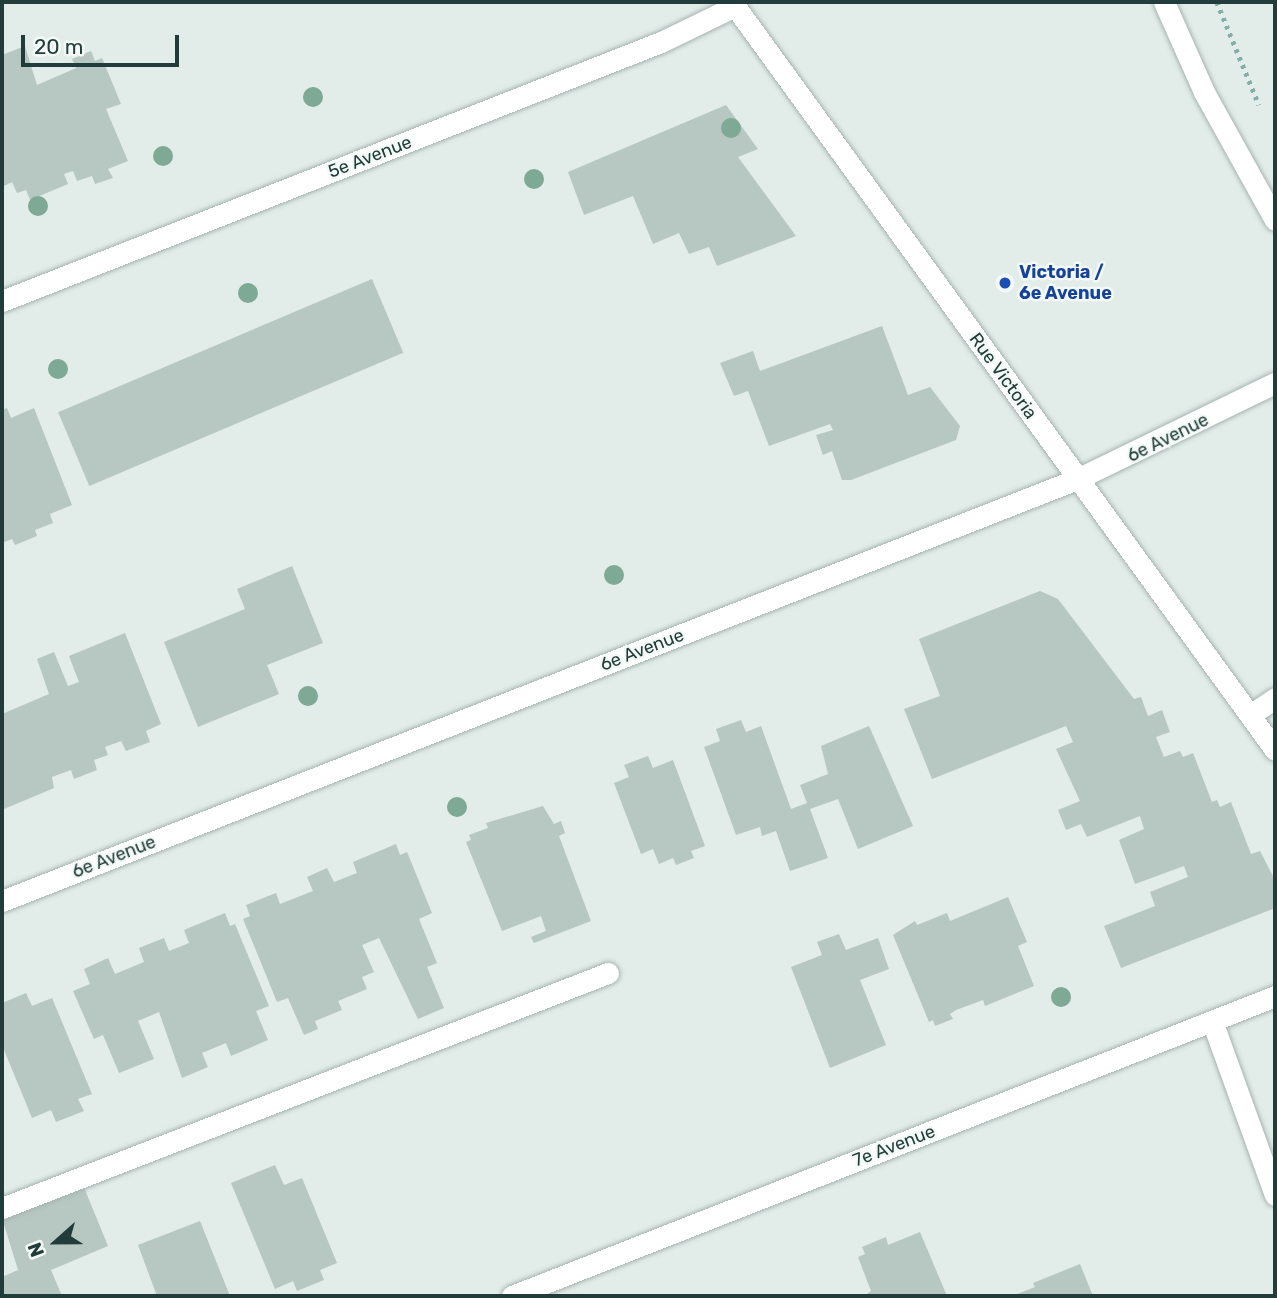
<!DOCTYPE html>
<style>
body{margin:0}
#map{position:relative;width:1277px;height:1298px;overflow:hidden;background:#e2ece9;font-family:Rubik,sans-serif}
div>[style]{position:absolute}
.building>*{inset:0;background:#b7c7c2;transform-origin:0 0}
.path>*{height:4.5px;margin-top:-2.25px;transform-origin:0;background:repeating-linear-gradient(90deg,#83afa7 0 3.5px,transparent 0 8.5px)}
.roads{filter:drop-shadow(0 0 2px #a5b4b1) drop-shadow(0 0 2px #a5b4b1)}
.lane>*{height:21px;margin:-10.5px;padding:0 10.5px;transform-origin:10.5px;border-radius:10.5px;background:#fff}
.street>*{height:21px;margin:-10.5px;padding:0 10.5px;transform-origin:10.5px;border-radius:10.5px;background:#fff}
.secondary>*{height:21px;margin:-10.5px;padding:0 10.5px;transform-origin:10.5px;border-radius:10.5px;background:#fff}
.trees>*{width:20px;height:20px;margin:-10px;border-radius:50%;background:#7ea995}
.dots>*{width:19px;height:19px;translate:-50% -50%;box-sizing:border-box;border:4px solid #f3f9f6;border-radius:50%}
span{translate:-50% -50%;white-space:nowrap;text-align:center;line-height:1.15;-webkit-text-stroke:5px #f3f9f6;paint-order:stroke}
.street-label{font-size:18px;color:#223d39}
.transit-label{font-size:18px;color:#164399;font-weight:700}
.left{translate:0 -50%;text-align:left}
.frame{position:absolute;inset:0;border:4px solid #223d39;pointer-events:none}
.north{position:absolute;left:21px;top:1207px;width:70px;height:70px;-webkit-text-stroke:5px #f3f9f6;paint-order:stroke;rotate:249deg;font-size:19px;font-weight:700;line-height:28px;text-align:center;color:#223d39}
.north::after{content:'';display:block;margin:auto;width:24px;height:32px;background:#223d39;clip-path:polygon(50% 0,100% 100%,50% 72%,0 100%)}
.scale{position:absolute;left:21px;top:35px;width:158px;height:32px;box-sizing:border-box;border:4px solid #223d39;border-top:0;padding-left:9px;font-size:21px;line-height:24px;white-space:nowrap;color:#223d39;-webkit-text-stroke:5px #f3f9f6;paint-order:stroke}
</style>
<div id="map">
<div class="building">
<i style="clip-path:polygon(25px 46px,37px 85px,76px 68px,72px 59px,91px 51px,95px 61px,102px 58px,121px 104px,106px 109px,128px 161px,108px 169px,113px 178px,95px 184px,92px 176px,77px 181px,73px 171px,64px 174px,68px 184px,30px 200px,26px 190px,17px 193px,12px 182px,2px 187px,2px 55px)"></i>
<i style="clip-path:polygon(726px 105px,758px 149px,738px 157px,796px 236px,717px 266px,709px 247px,689px 254px,679px 233px,653px 244px,633px 196px,584px 215px,568px 172px)"></i>
<i style="left:372px;top:279px;width:80px;height:341px;rotate:67deg"></i>
<i style="clip-path:polygon(882px 326px,908px 395px,930px 387px,960px 426px,956px 440px,851px 480px,842px 480px,832px 451px,823px 455px,816px 435px,833px 430px,830px 424px,769px 446px,748px 391px,734px 396px,720px 363px,753px 351px,760px 371px)"></i>
<i style="clip-path:polygon(7px 408px,11px 418px,34px 408px,72px 505px,50px 514px,53px 523px,35px 530px,37px 536px,15px 545px,12px 539px,2px 543px,2px 410px)"></i>
<i style="clip-path:polygon(292px 566px,323px 643px,267px 665px,279px 694px,198px 727px,164px 642px,245px 609px,237px 589px)"></i>
<i style="clip-path:polygon(1040px 591px,1058px 599px,1134px 699px,1141px 697px,1148px 716px,1162px 710px,1170px 732px,1156px 737px,1164px 757px,1180px 751px,1183px 757px,1193px 753px,1212px 802px,1217px 800px,1220px 807px,1231px 802px,1251px 854px,1260px 851px,1275px 880px,1275px 908px,1121px 968px,1104px 926px,1155px 906px,1150px 892px,1188px 877px,1184px 866px,1135px 884px,1119px 840px,1144px 829px,1140px 816px,1087px 837px,1081px 824px,1066px 830px,1058px 810px,1080px 801px,1056px 749px,1073px 742px,1066px 726px,932px 779px,904px 709px,940px 696px,919px 639px)"></i>
<i style="clip-path:polygon(125px 633px,161px 724px,146px 731px,150px 742px,126px 751px,121px 741px,105px 747px,108px 755px,94px 760px,97px 770px,74px 779px,71px 770px,52px 777px,54px 788px,4px 809px,2px 714px,49px 694px,37px 659px,54px 652px,68px 686px,79px 682px,69px 656px)"></i>
<i style="clip-path:polygon(741px 720px,746px 732px,761px 726px,791px 809px,807px 803px,800px 785px,828px 774px,821px 746px,869px 726px,913px 826px,858px 849px,838px 799px,810px 809px,828px 858px,790px 871px,776px 831px,762px 836px,760px 827px,736px 835px,704px 747px,720px 741px,716px 729px)"></i>
<i style="clip-path:polygon(648px 756px,653px 768px,673px 760px,705px 846px,691px 851px,694px 858px,676px 865px,673px 858px,659px 864px,653px 849px,641px 854px,614px 783px,629px 777px,624px 765px)"></i>
<i style="clip-path:polygon(543px 806px,554px 824px,561px 821px,565px 833px,559px 836px,591px 921px,534px 943px,531px 937px,546px 931px,541px 916px,502px 931px,466px 842px,471px 840px,469px 835px,488px 828px,486px 823px)"></i>
<i style="clip-path:polygon(396px 844px,400px 855px,407px 852px,432px 913px,419px 919px,437px 963px,427px 967px,444px 1008px,418px 1019px,379px 938px,362px 945px,374px 972px,362px 977px,367px 989px,338px 1001px,342px 1010px,315px 1021px,318px 1029px,304px 1035px,288px 998px,277px 1002px,243px 919px,250px 916px,246px 905px,276px 893px,280px 904px,313px 891px,307px 877px,327px 868px,334px 882px,357px 873px,353px 862px)"></i>
<i style="clip-path:polygon(1008px 897px,1027px 942px,1018px 946px,1034px 986px,985px 1006px,983px 1000px,956px 1010px,950px 1014px,953px 1019px,935px 1026px,933px 1020px,929px 1022px,893px 935px,915px 921px,917px 925px,947px 913px,950px 921px)"></i>
<i style="clip-path:polygon(225px 913px,230px 926px,235px 924px,269px 1006px,256px 1011px,268px 1040px,231px 1056px,226px 1043px,202px 1053px,208px 1067px,182px 1078px,159px 1012px,138px 1021px,154px 1059px,119px 1073px,103px 1035px,94px 1039px,73px 991px,90px 984px,84px 969px,108px 958px,115px 974px,144px 962px,139px 948px,164px 938px,169px 951px,189px 943px,184px 930px)"></i>
<i style="clip-path:polygon(839px 934px,846px 950px,878px 938px,889px 969px,860px 980px,886px 1045px,830px 1068px,791px 967px,822px 955px,817px 942px)"></i>
<i style="clip-path:polygon(26px 993px,32px 1006px,52px 998px,92px 1094px,78px 1099px,84px 1111px,56px 1122px,51px 1110px,32px 1118px,2px 1045px,2px 1003px)"></i>
<i style="clip-path:polygon(275px 1165px,284px 1185px,302px 1178px,337px 1263px,320px 1270px,324px 1280px,297px 1291px,293px 1281px,275px 1289px,231px 1183px)"></i>
<i style="clip-path:polygon(83px 1185px,108px 1246px,51px 1270px,62px 1296px,2px 1296px,2px 1277px,18px 1270px,2px 1218px)"></i>
<i style="clip-path:polygon(200px 1221px,230px 1296px,157px 1296px,138px 1245px)"></i>
<i style="clip-path:polygon(920px 1232px,947px 1296px,864px 1296px,871px 1291px,858px 1257px,865px 1254px,862px 1247px,886px 1237px,888px 1245px)"></i>
<i style="clip-path:polygon(1080px 1264px,1093px 1296px,1012px 1296px,1035px 1287px,1033px 1283px)"></i>
</div>
<div class="path">
<i style="left:1217px;top:2px;width:111px;rotate:67.8deg"></i>
</div>
<div class="roads">
<div class="lane">
<i style="left:1164px;top:2px;width:98px;rotate:66deg"></i>
<i style="left:1204px;top:92px;width:146px;rotate:61deg"></i>
<i style="left:1250px;top:715px;width:30px;rotate:-34deg"></i>
<i style="left:1212px;top:1021px;width:185px;rotate:70.1deg"></i>
<i style="left:2px;top:1208px;width:650px;rotate:-21.2deg"></i>
</div>
<div class="street">
<i style="left:2px;top:301px;width:708px;rotate:-21.46deg"></i>
<i style="left:661px;top:42px;width:82px;rotate:-25.9deg"></i>
<i style="left:512px;top:1296px;width:820px;rotate:-21.46deg"></i>
</div>
<div class="secondary">
<i style="left:732px;top:2px;width:924px;rotate:54.02deg"></i>
<i style="left:2px;top:901px;width:1155px;rotate:-21.43deg"></i>
<i style="left:1077px;top:479px;width:220px;rotate:-25.9deg"></i>
</div>
</div>
<div class="trees">
<i style="left:313px;top:97px"></i>
<i style="left:731px;top:128px"></i>
<i style="left:163px;top:156px"></i>
<i style="left:534px;top:179px"></i>
<i style="left:38px;top:206px"></i>
<i style="left:248px;top:293px"></i>
<i style="left:58px;top:369px"></i>
<i style="left:614px;top:575px"></i>
<i style="left:308px;top:696px"></i>
<i style="left:457px;top:807px"></i>
<i style="left:1061px;top:997px"></i>
</div>
<div class="dots">
<i style="left:1005px;top:283px;background:#1a4fb4"></i>
</div>
<div class="street-label">
<span style="left:370px;top:157px;rotate:-21deg">5e Avenue</span>
<span style="left:1003px;top:376px;rotate:54deg">Rue Victoria</span>
<span style="left:1168px;top:438px;rotate:-26deg">6e Avenue</span>
<span style="left:642px;top:650px;rotate:-21deg">6e Avenue</span>
<span style="left:114px;top:857px;rotate:-21deg">6e Avenue</span>
<span style="left:894px;top:1146px;rotate:-21deg">7e Avenue</span>
</div>
<div class="transit-label">
<span class="left" style="left:1019px;top:283px">Victoria /<br>6e Avenue</span>
</div>
<div class="frame"></div>
<div class="north">N</div>
<div class="scale">20 m</div>
</div>
